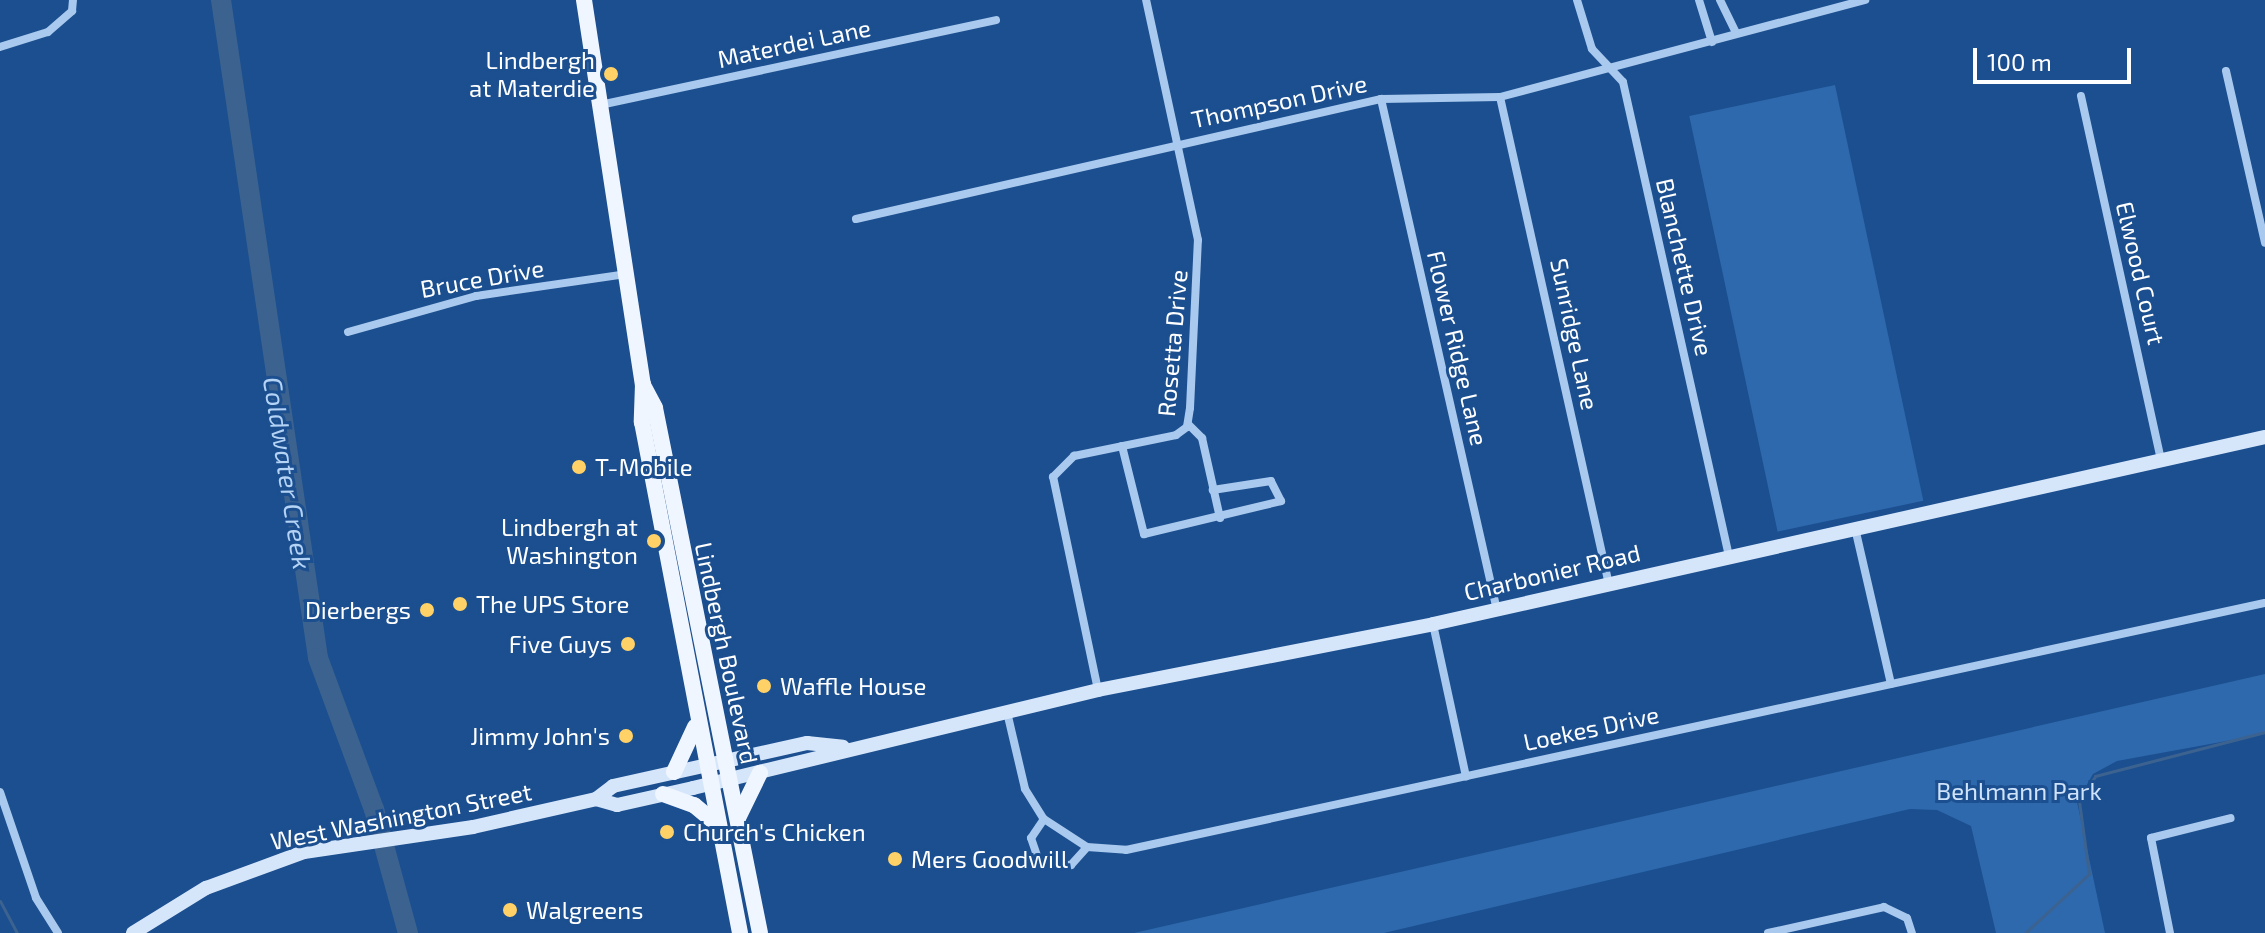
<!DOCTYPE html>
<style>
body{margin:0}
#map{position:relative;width:2265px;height:933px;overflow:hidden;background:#1b4f8f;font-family:"Exo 2",sans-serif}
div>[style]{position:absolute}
.green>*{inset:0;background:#2e69ad;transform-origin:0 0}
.stream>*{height:3px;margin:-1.5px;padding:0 1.5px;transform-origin:1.5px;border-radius:1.5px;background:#3c6290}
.river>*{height:20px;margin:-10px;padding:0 10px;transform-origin:10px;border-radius:10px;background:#3c6290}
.street>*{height:8px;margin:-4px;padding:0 4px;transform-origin:4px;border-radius:4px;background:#a9c9ee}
.secondary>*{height:14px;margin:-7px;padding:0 7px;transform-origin:7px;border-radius:7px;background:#d6e6fa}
.primary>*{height:16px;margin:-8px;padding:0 8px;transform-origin:8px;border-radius:8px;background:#f0f6ff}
.dots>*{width:22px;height:22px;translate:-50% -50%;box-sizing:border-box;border:4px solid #1b4f8f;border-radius:50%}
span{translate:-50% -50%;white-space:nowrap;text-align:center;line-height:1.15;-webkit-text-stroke:6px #1b4f8f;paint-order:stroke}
.street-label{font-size:24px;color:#fff}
.poi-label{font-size:24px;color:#fff}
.right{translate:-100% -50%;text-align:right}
.left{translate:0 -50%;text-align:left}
.park-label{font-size:24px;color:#cfe3fa}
.water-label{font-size:26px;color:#b5d3f5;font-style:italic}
.scale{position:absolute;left:1973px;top:48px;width:158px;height:36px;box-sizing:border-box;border:4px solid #fff;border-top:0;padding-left:10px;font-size:24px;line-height:28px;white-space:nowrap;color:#fff;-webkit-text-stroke:6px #1b4f8f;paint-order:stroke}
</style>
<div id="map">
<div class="green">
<i style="left:1835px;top:85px;width:425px;height:149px;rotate:78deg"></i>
<i style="clip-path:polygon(2265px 674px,2265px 734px,2117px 761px,2093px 774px,2077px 802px,2105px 933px,1996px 933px,1971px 826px,1937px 810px,1910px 809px,1384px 933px,1134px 933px)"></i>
</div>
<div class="stream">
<i style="left:0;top:901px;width:36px;rotate:62deg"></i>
<i style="left:2025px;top:933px;width:87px;rotate:-42.7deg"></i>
<i style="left:2089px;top:874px;width:74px;rotate:-97.8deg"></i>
<i style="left:2079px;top:801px;width:30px;rotate:-57deg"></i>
<i style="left:2095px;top:776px;width:176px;rotate:-14.5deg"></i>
</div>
<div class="river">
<i style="left:221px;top:0;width:665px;rotate:81.61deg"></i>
<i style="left:318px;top:658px;width:161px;rotate:69.7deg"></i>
<i style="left:374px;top:809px;width:129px;rotate:74.7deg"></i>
</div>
<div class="street">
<i style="left:1577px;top:0;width:51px;rotate:73deg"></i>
<i style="left:1592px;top:49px;width:45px;rotate:46.8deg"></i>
<i style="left:1623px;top:82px;width:485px;rotate:77.4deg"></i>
<i style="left:1699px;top:0;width:44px;rotate:72.8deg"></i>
<i style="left:1720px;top:0;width:37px;rotate:64deg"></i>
<i style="left:0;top:47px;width:50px;rotate:-17.4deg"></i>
<i style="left:48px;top:32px;width:32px;rotate:-41deg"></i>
<i style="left:72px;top:11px;width:11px;rotate:-85deg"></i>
<i style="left:2226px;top:71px;width:176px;rotate:77.2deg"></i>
<i style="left:2081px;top:96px;width:372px;rotate:77.6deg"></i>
<i style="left:1500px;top:97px;width:495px;rotate:77.4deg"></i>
<i style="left:1381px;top:99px;width:520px;rotate:77.22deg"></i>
<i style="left:600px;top:105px;width:405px;rotate:-12.1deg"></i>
<i style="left:856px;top:219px;width:539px;rotate:-12.88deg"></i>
<i style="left:1381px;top:99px;width:119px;rotate:-1deg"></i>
<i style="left:1500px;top:97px;width:378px;rotate:-14.9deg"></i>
<i style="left:348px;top:332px;width:133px;rotate:-15.7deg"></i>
<i style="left:476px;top:296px;width:153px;rotate:-8.3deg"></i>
<i style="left:1188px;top:424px;width:20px;rotate:45deg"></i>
<i style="left:1202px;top:438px;width:82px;rotate:77.3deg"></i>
<i style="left:1122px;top:446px;width:91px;rotate:76deg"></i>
<i style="left:1144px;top:534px;width:141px;rotate:-13.5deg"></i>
<i style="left:1281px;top:501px;width:22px;rotate:-117deg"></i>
<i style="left:1271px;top:481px;width:59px;rotate:171.2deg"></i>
<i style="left:1855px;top:528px;width:160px;rotate:77deg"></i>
<i style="left:1433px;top:624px;width:156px;rotate:77.8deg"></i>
<i style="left:1098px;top:690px;width:218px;rotate:-101.9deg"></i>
<i style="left:1053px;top:477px;width:30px;rotate:-45deg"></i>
<i style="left:1074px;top:456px;width:104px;rotate:-11.6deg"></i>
<i style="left:1176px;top:435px;width:14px;rotate:-36deg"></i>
<i style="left:1187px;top:427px;width:19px;rotate:-81deg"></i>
<i style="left:1190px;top:408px;width:168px;rotate:-87.3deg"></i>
<i style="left:1198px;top:240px;width:246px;rotate:-102.2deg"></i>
<i style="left:1007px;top:712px;width:79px;rotate:76.8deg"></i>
<i style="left:1025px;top:789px;width:36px;rotate:58deg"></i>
<i style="left:1044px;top:819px;width:51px;rotate:33.1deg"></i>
<i style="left:1087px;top:847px;width:39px;rotate:4deg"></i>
<i style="left:1126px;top:850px;width:1165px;rotate:-12.24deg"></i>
<i style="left:0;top:792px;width:112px;rotate:71.2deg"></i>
<i style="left:36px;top:898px;width:41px;rotate:57.8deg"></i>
<i style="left:1044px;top:819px;width:23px;rotate:124deg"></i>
<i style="left:1031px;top:838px;width:28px;rotate:71deg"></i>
<i style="left:1040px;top:864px;width:31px;rotate:2deg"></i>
<i style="left:1071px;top:865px;width:24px;rotate:-48deg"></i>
<i style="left:1768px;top:933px;width:119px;rotate:-12.6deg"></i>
<i style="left:1884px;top:907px;width:25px;rotate:26deg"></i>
<i style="left:1907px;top:918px;width:16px;rotate:72deg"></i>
<i style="left:2170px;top:933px;width:97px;rotate:-101.3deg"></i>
<i style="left:2151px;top:838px;width:82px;rotate:-14deg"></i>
</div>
<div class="secondary">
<i style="left:596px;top:799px;width:22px;rotate:16deg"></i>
<i style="left:617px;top:805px;width:78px;rotate:-12.6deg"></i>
<i style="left:693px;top:788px;width:417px;rotate:-13.6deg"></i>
<i style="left:1098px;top:690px;width:341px;rotate:-11.1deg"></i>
<i style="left:1433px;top:624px;width:853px;rotate:-12.67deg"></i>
<i style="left:133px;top:933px;width:86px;rotate:-31.7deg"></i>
<i style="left:206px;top:888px;width:104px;rotate:-20.2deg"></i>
<i style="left:304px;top:852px;width:171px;rotate:-8.4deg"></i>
<i style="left:473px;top:827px;width:126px;rotate:-12.8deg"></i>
<i style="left:596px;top:799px;width:21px;rotate:-37deg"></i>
<i style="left:613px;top:786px;width:199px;rotate:-12.5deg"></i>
<i style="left:807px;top:743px;width:36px;rotate:6deg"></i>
</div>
<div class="primary">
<i style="left:584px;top:0;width:389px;rotate:81.3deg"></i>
<i style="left:643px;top:384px;width:38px;rotate:92deg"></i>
<i style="left:642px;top:422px;width:520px;rotate:79.14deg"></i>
<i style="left:643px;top:385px;width:26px;rotate:62deg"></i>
<i style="left:655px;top:408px;width:535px;rotate:78.69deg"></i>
<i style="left:674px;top:772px;width:50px;rotate:-65deg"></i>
<i style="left:663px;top:794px;width:33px;rotate:20deg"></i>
<i style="left:694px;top:805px;width:31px;rotate:40deg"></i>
<i style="left:739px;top:816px;width:48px;rotate:-64deg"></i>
</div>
<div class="dots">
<i style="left:611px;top:74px;background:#ffd166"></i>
<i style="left:579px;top:467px;background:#ffd166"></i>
<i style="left:654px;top:541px;background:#ffd166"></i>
<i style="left:460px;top:604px;background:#ffd166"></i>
<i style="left:427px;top:610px;background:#ffd166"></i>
<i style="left:628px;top:644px;background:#ffd166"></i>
<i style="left:764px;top:686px;background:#ffd166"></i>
<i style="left:626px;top:736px;background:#ffd166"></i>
<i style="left:667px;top:832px;background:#ffd166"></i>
<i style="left:895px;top:859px;background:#ffd166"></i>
<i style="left:510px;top:910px;background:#ffd166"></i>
</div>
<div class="street-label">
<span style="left:794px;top:43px;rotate:-12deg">Materdei Lane</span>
<span style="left:1279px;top:101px;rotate:-12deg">Thompson Drive</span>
<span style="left:1685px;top:267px;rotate:77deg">Blanchette Drive</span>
<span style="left:2141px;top:273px;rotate:77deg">Elwood Court</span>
<span style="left:482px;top:278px;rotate:-10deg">Bruce Drive</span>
<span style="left:1575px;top:334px;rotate:78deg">Sunridge Lane</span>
<span style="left:1172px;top:343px;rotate:-85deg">Rosetta Drive</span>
<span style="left:1458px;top:348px;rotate:77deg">Flower Ridge Lane</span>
<span style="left:1552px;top:572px;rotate:-13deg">Charbonier Road</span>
<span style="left:727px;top:653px;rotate:78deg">Lindbergh Boulevard</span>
<span style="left:1591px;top:728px;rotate:-12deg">Loekes Drive</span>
<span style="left:401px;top:816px;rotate:-11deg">West Washington Street</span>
</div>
<div class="poi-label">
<span class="right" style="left:595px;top:74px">Lindbergh<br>at Materdie</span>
<span class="left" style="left:595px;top:467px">T-Mobile</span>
<span class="right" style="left:638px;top:541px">Lindbergh at<br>Washington</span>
<span class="left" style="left:476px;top:604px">The UPS Store</span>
<span class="right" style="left:411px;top:610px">Dierbergs</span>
<span class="right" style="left:612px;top:644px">Five Guys</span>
<span class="left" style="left:780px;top:686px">Waffle House</span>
<span class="right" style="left:610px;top:736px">Jimmy John's</span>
<span class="left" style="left:683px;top:832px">Church's Chicken</span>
<span class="left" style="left:911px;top:859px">Mers Goodwill</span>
<span class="left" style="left:526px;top:910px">Walgreens</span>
</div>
<div class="park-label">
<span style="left:2019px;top:791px">Behlmann Park</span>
</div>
<div class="water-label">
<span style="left:288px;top:473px;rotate:81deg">Coldwater Creek</span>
</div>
<div class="scale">100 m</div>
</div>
